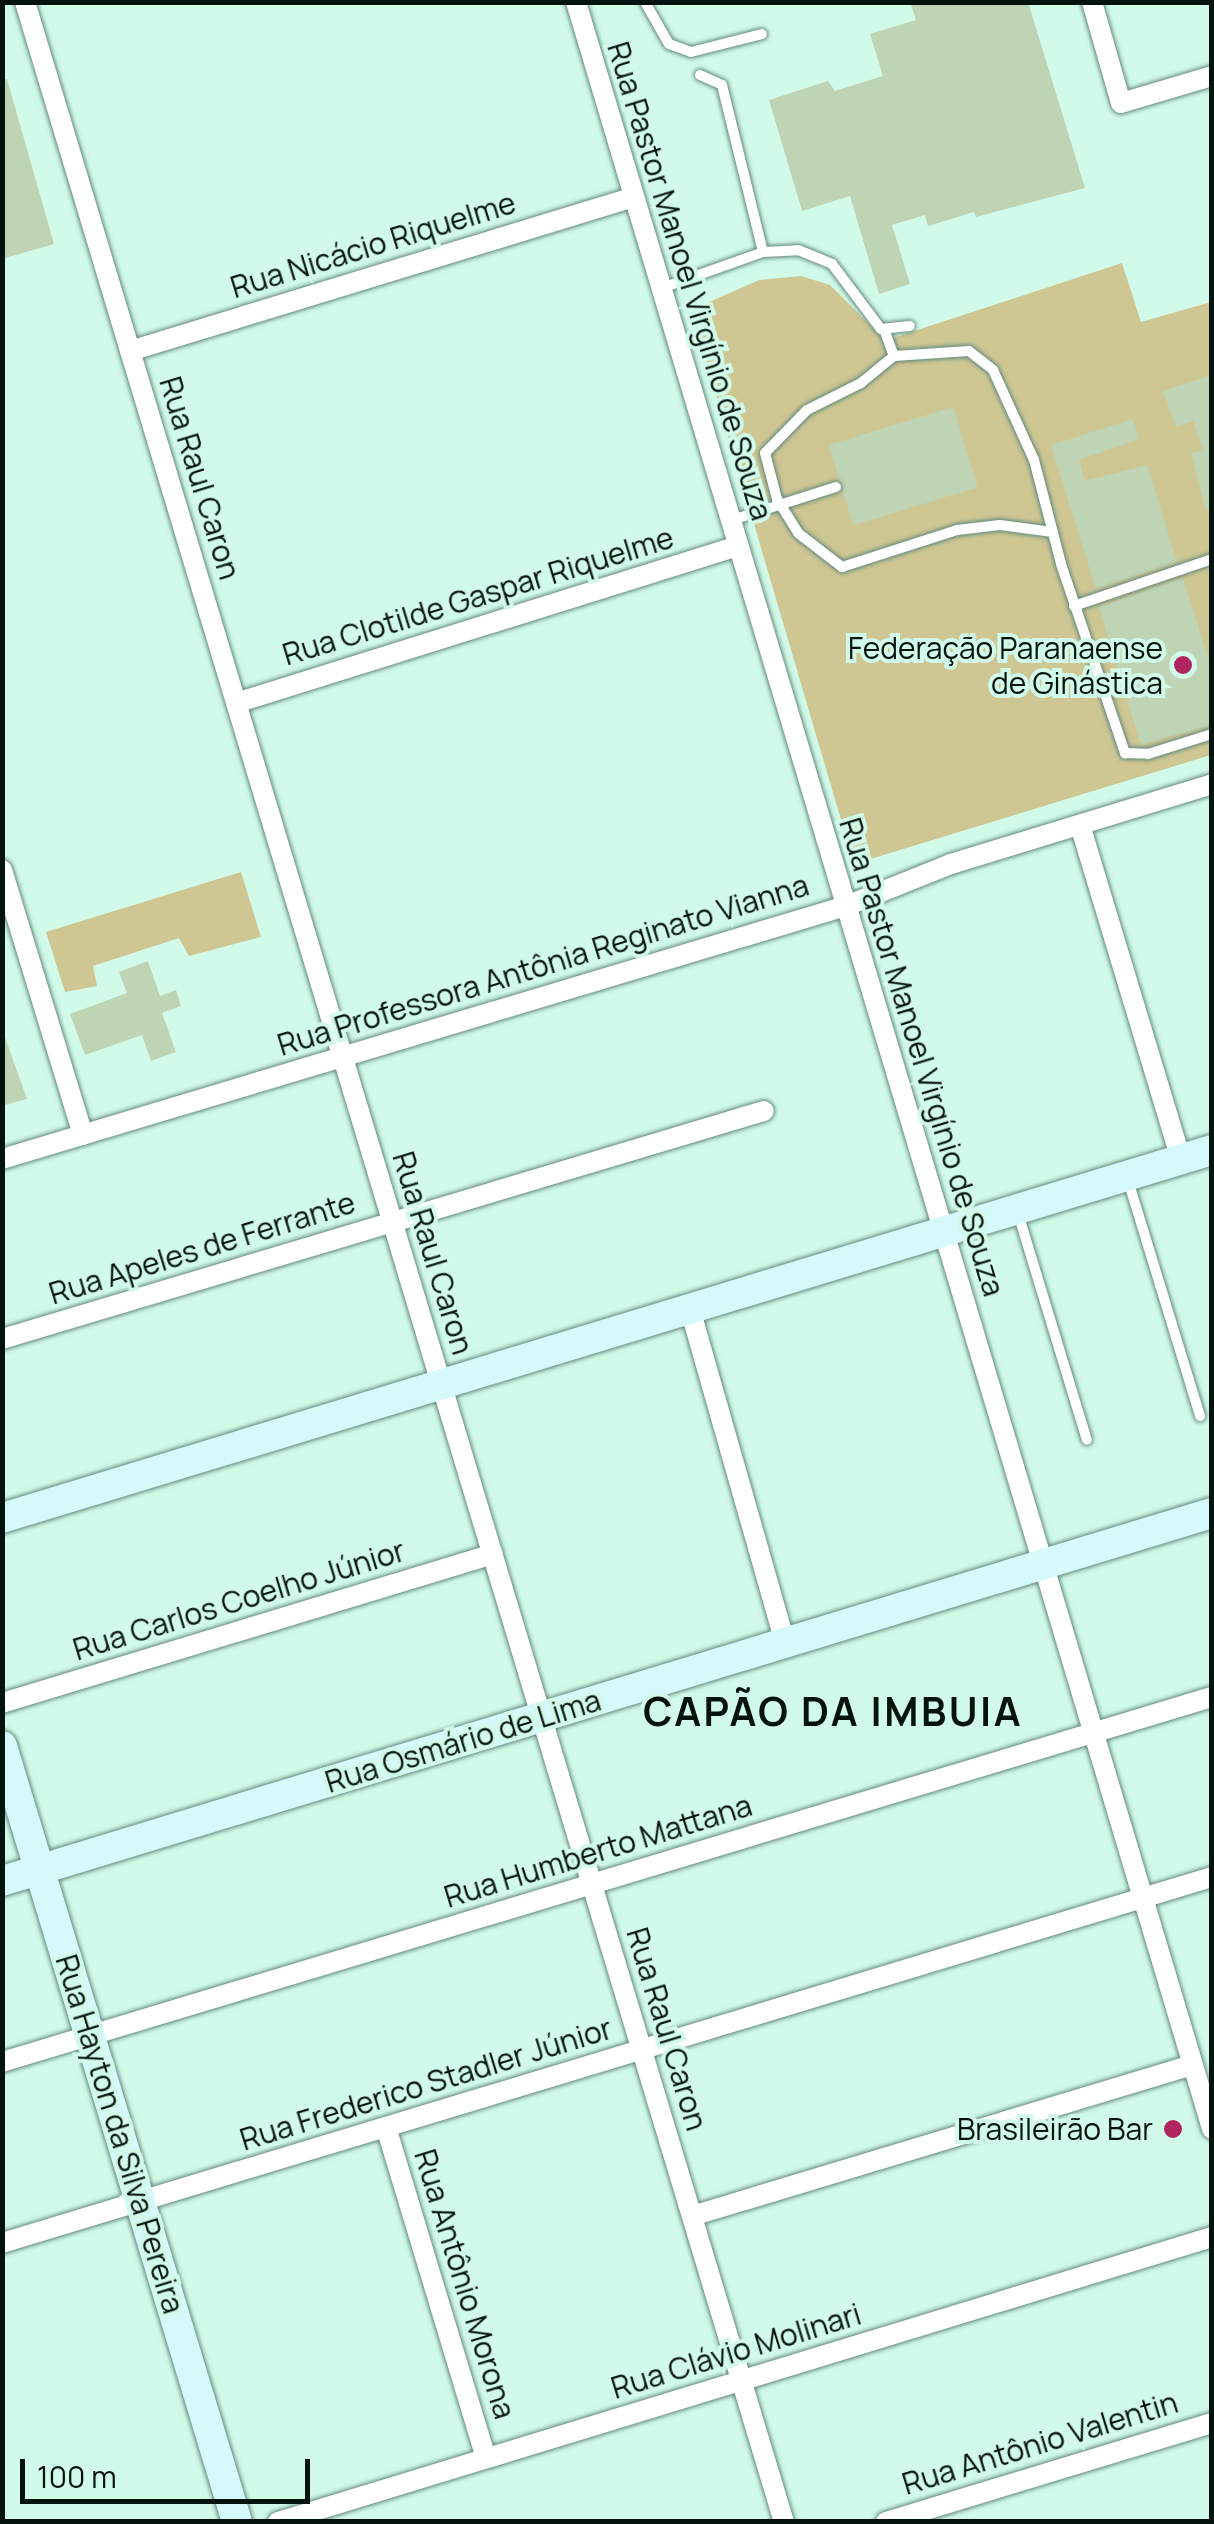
<!DOCTYPE html>
<meta charset="utf-8">
<style>
body{margin:0}
#map{position:relative;width:1214px;height:2524px;overflow:hidden;background:#d1fae9;font-family:Manrope,sans-serif}
div>[style]{position:absolute}
.green>*{inset:0;background:#cec794}
.building>*{inset:0;background:#bfd4b5;transform-origin:0 0}
.roads{filter:drop-shadow(0 0 2px #648a7b) drop-shadow(0 0 2px #648a7b)}
.lane>*{height:10px;margin:-5px;padding:0 5px;transform-origin:5px;border-radius:5px;background:#fff}
.street>*{height:20px;margin:-10px;padding:0 10px;transform-origin:10px;border-radius:10px;background:#fff}
.secondary>*{height:30px;margin:-15px;padding:0 15px;transform-origin:15px;border-radius:15px;background:#d6f9fb}
.dots>*{width:28px;height:28px;translate:-50% -50%;box-sizing:border-box;border:5px solid #d1fae9;border-radius:50%}
span{translate:-50% -50%;white-space:nowrap;text-align:center;line-height:1.15;-webkit-text-stroke:8px #d1fae9;paint-order:stroke}
.street-label{font-size:30px;color:#05130e}
.poi-label{font-size:30px;color:#05130e}
.right{translate:-100% -50%;text-align:right}
.district-label{font-size:40px;color:#05130e;font-weight:700;letter-spacing:2.5px}
.frame{position:absolute;inset:0;border:5px solid #05130e;pointer-events:none}
.scale{position:absolute;left:20px;top:2459px;width:290px;height:45px;box-sizing:border-box;border:5px solid #05130e;border-top:0;padding-left:12px;font-size:30px;line-height:35px;white-space:nowrap;color:#05130e;-webkit-text-stroke:8px #d1fae9;paint-order:stroke}
</style>
<div id="map">
<div class="green">
<i style="clip-path:polygon(1122px 263px,1141px 322px,1211px 302px,1211px 755px,854px 864px,691px 310px,759px 280px,801px 276px,830px 285px,880px 335px,896px 337px)"></i>
<i style="clip-path:polygon(241px 872px,261px 937px,189px 956px,179px 938px,93px 966px,97px 986px,65px 992px,46px 932px)"></i>
</div>
<div class="building">
<i style="clip-path:polygon(910px 2px,1028px 2px,1085px 188px,976px 217px,974px 212px,928px 226px,925px 215px,892px 225px,910px 284px,879px 294px,850px 196px,802px 211px,769px 100px,828px 81px,835px 91px,883px 76px,870px 34px,916px 20px)"></i>
<i style="clip-path:polygon(7px 79px,54px 244px,2px 259px,2px 80px)"></i>
<i style="clip-path:polygon(1212px 375px,1212px 509px,1206px 510px,1191px 453px,1203px 450px,1193px 421px,1176px 427px,1163px 391px)"></i>
<i style="left:953px;top:407px;width:84px;height:130px;rotate:73deg"></i>
<i style="clip-path:polygon(1133px 419px,1139px 439px,1079px 460px,1085px 481px,1147px 465px,1177px 562px,1096px 589px,1051px 445px)"></i>
<i style="clip-path:polygon(1183px 578px,1212px 671px,1212px 725px,1141px 745px,1099px 607px)"></i>
<i style="clip-path:polygon(148px 961px,160px 996px,176px 990px,181px 1006px,162px 1013px,176px 1052px,151px 1061px,142px 1035px,85px 1055px,70px 1014px,127px 993px,119px 972px)"></i>
<i style="clip-path:polygon(2px 1029px,27px 1099px,2px 1106px)"></i>
</div>
<div class="roads">
<div class="lane">
<i style="left:645px;top:2px;width:48px;rotate:60.3deg"></i>
<i style="left:669px;top:44px;width:23px;rotate:20deg"></i>
<i style="left:691px;top:52px;width:73px;rotate:-14.2deg"></i>
<i style="left:700px;top:75px;width:24px;rotate:24deg"></i>
<i style="left:722px;top:85px;width:172px;rotate:76.2deg"></i>
<i style="left:662px;top:288px;width:107px;rotate:-19.6deg"></i>
<i style="left:763px;top:252px;width:35px;rotate:-3deg"></i>
<i style="left:798px;top:250px;width:37px;rotate:22deg"></i>
<i style="left:832px;top:264px;width:81px;rotate:53deg"></i>
<i style="left:881px;top:329px;width:29px;rotate:-6deg"></i>
<i style="left:884px;top:329px;width:29px;rotate:70deg"></i>
<i style="left:894px;top:356px;width:75px;rotate:-3.8deg"></i>
<i style="left:969px;top:351px;width:31px;rotate:38deg"></i>
<i style="left:993px;top:370px;width:99px;rotate:65.5deg"></i>
<i style="left:1034px;top:460px;width:107px;rotate:75.4deg"></i>
<i style="left:1061px;top:564px;width:200px;rotate:71.3deg"></i>
<i style="left:1125px;top:753px;width:23px;rotate:2deg"></i>
<i style="left:1148px;top:754px;width:67px;rotate:-17.4deg"></i>
<i style="left:894px;top:356px;width:43px;rotate:140.7deg"></i>
<i style="left:861px;top:383px;width:60px;rotate:153.4deg"></i>
<i style="left:807px;top:410px;width:60px;rotate:134.3deg"></i>
<i style="left:765px;top:453px;width:48px;rotate:75.4deg"></i>
<i style="left:777px;top:499px;width:40px;rotate:58deg"></i>
<i style="left:798px;top:533px;width:56px;rotate:37.7deg"></i>
<i style="left:842px;top:567px;width:121px;rotate:-17.8deg"></i>
<i style="left:957px;top:530px;width:43px;rotate:-6.6deg"></i>
<i style="left:1000px;top:525px;width:53px;rotate:7.5deg"></i>
<i style="left:732px;top:520px;width:109px;rotate:-17.6deg"></i>
<i style="left:1074px;top:606px;width:146px;rotate:-18.8deg"></i>
<i style="left:1127px;top:1177px;width:250px;rotate:73deg"></i>
<i style="left:1017px;top:1210px;width:240px;rotate:73.1deg"></i>
</div>
<div class="street">
<i style="left:25px;top:2px;width:2632px;rotate:73.24deg"></i>
<i style="left:576px;top:2px;width:2220px;rotate:73.35deg"></i>
<i style="left:1092px;top:2px;width:105px;rotate:74deg"></i>
<i style="left:1121px;top:103px;width:95px;rotate:-16.5deg"></i>
<i style="left:130px;top:351px;width:527px;rotate:-16.99deg"></i>
<i style="left:236px;top:703px;width:526px;rotate:-17.37deg"></i>
<i style="left:1080px;top:825px;width:349px;rotate:73.2deg"></i>
<i style="left:2px;top:870px;width:277px;rotate:73deg"></i>
<i style="left:2px;top:1159px;width:881px;rotate:-16.69deg"></i>
<i style="left:846px;top:906px;width:113px;rotate:-21.8deg"></i>
<i style="left:951px;top:864px;width:273px;rotate:-17deg"></i>
<i style="left:690px;top:1309px;width:347px;rotate:74.1deg"></i>
<i style="left:2px;top:1339px;width:795px;rotate:-16.66deg"></i>
<i style="left:2px;top:1703px;width:513px;rotate:-16.88deg"></i>
<i style="left:2px;top:2062px;width:1264px;rotate:-16.79deg"></i>
<i style="left:386px;top:2127px;width:346px;rotate:73.2deg"></i>
<i style="left:692px;top:2216px;width:522px;rotate:-16.8deg"></i>
<i style="left:2px;top:2243px;width:1264px;rotate:-16.83deg"></i>
<i style="left:278px;top:2522px;width:977px;rotate:-16.97deg"></i>
<i style="left:886px;top:2522px;width:341px;rotate:-16.9deg"></i>
</div>
<div class="secondary">
<i style="left:2px;top:1518px;width:1265px;rotate:-16.92deg"></i>
<i style="left:2px;top:1746px;width:811px;rotate:73.15deg"></i>
<i style="left:2px;top:1881px;width:1265px;rotate:-16.92deg"></i>
</div>
</div>
<div class="dots">
<i style="left:1183px;top:665px;background:#b0245f"></i>
<i style="left:1173px;top:2129px;background:#b0245f"></i>
</div>
<div class="street-label">
<span style="left:373px;top:245px;rotate:-17deg">Rua Nicácio Riquelme</span>
<span style="left:690px;top:281px;rotate:73deg">Rua Pastor Manoel Virgínio de Souza</span>
<span style="left:200px;top:478px;rotate:73deg">Rua Raul Caron</span>
<span style="left:478px;top:596px;rotate:-17deg">Rua Clotilde Gaspar Riquelme</span>
<span style="left:543px;top:965px;rotate:-17deg">Rua Professora Antônia Reginato Vianna</span>
<span style="left:922px;top:1057px;rotate:73deg">Rua Pastor Manoel Virgínio de Souza</span>
<span style="left:202px;top:1248px;rotate:-17deg">Rua Apeles de Ferrante</span>
<span style="left:433px;top:1253px;rotate:73deg">Rua Raul Caron</span>
<span style="left:239px;top:1600px;rotate:-17deg">Rua Carlos Coelho Júnior</span>
<span style="left:463px;top:1741px;rotate:-17deg">Rua Osmário de Lima</span>
<span style="left:598px;top:1851px;rotate:-17deg">Rua Humberto Mattana</span>
<span style="left:667px;top:2029px;rotate:73deg">Rua Raul Caron</span>
<span style="left:426px;top:2084px;rotate:-17deg">Rua Frederico Stadler Júnior</span>
<span style="left:120px;top:2134px;rotate:73deg">Rua Hayton da Silva Pereira</span>
<span style="left:465px;top:2284px;rotate:73deg">Rua Antônio Morona</span>
<span style="left:736px;top:2351px;rotate:-17deg">Rua Clávio Molinari</span>
<span style="left:1040px;top:2443px;rotate:-17deg">Rua Antônio Valentin</span>
</div>
<div class="poi-label">
<span class="right" style="left:1163px;top:665px">Federação Paranaense<br>de Ginástica</span>
<span class="right" style="left:1153px;top:2129px">Brasileirão Bar</span>
</div>
<div class="district-label">
<span style="left:833px;top:1711px">CAPÃO DA IMBUIA</span>
</div>
<div class="frame"></div>
<div class="scale">100 m</div>
</div>
